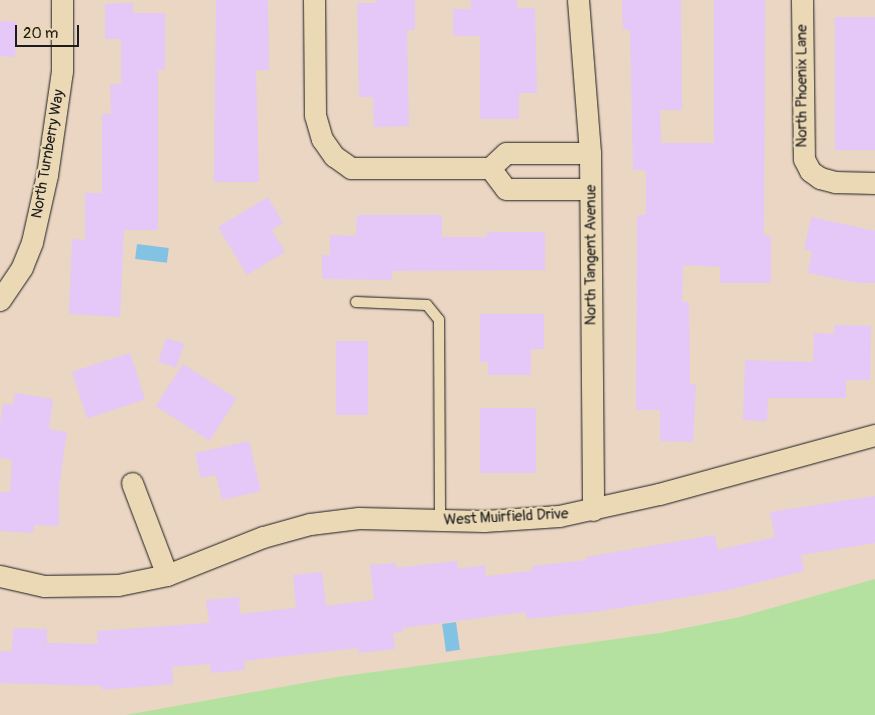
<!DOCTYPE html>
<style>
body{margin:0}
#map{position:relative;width:875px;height:715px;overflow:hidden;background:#ead6c3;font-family:Pangolin,sans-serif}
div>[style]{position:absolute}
.green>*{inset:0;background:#b4e19f}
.water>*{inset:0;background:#82c3e3;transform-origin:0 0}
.building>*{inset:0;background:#e5c8f7;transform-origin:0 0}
.roads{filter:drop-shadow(0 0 1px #1c1c1c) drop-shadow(0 0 1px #1c1c1c)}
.lane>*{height:10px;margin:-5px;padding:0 5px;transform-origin:5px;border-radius:5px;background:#ebd9b6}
.street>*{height:21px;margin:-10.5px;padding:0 10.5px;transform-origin:10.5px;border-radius:10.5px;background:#ebd9b6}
span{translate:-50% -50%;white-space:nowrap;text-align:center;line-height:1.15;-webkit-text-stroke:4.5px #ebd9b6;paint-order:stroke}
.street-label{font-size:15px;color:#1c1c1c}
.scale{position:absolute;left:15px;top:25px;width:64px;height:22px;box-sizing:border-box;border:2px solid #1c1c1c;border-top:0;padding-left:6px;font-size:15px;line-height:18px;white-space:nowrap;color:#1c1c1c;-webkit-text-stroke:4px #ebd9b6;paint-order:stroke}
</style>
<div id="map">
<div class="green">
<i style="clip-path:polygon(875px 579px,875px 715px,126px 715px,337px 677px,660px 633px,740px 617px)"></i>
</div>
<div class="water">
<i style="left:137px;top:244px;width:32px;height:15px;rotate:7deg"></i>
<i style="left:456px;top:622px;width:28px;height:14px;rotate:82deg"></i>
</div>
<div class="building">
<i style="clip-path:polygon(216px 0,268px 0,269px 70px,256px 70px,259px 182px,214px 182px)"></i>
<i style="clip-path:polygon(376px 0,415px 0,415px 30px,407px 30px,409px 126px,374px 127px,373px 97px,359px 97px,357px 3px,376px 3px)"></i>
<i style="clip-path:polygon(471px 0,517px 0,517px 8px,535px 8px,537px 93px,519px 93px,519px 119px,480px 119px,480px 36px,453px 36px,453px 9px,471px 9px)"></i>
<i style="clip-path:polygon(622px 0,681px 0,682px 110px,660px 110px,661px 143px,714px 143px,714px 0,765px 0,764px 236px,771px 236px,771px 283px,720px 283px,720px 267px,683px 265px,682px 302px,689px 302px,690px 384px,696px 384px,693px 442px,660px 441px,660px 410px,636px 410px,637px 215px,646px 215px,646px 170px,633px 170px,630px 30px,623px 30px)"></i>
<i style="clip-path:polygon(133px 3px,133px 13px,165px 13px,165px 70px,158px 70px,158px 230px,124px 230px,120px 317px,69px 314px,72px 239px,85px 240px,85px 193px,102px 193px,102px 114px,111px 114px,110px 85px,121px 84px,121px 39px,105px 39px,105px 4px)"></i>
<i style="left:835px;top:17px;width:40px;height:133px"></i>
<i style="left:0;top:21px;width:17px;height:35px;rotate:3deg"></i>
<i style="clip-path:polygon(268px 197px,283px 223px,272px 230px,285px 252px,247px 275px,218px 227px)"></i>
<i style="clip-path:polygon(357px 215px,442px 215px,442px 237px,487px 237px,487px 232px,545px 232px,545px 270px,392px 271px,392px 280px,322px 279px,322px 255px,330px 255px,330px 235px,356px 236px)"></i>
<i style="clip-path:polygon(811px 217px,875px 231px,875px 283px,858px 283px,808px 273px,812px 251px,804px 250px)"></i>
<i style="clip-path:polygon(480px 314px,544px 314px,544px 349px,531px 349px,531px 375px,488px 375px,488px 362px,480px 362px)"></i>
<i style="clip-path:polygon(834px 325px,871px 326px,870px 380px,846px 380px,846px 398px,768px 398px,767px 421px,743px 420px,745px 360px,813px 362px,814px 333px,834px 334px)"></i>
<i style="left:166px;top:338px;width:19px;height:25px;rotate:18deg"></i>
<i style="left:336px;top:341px;width:32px;height:74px"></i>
<i style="left:130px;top:353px;width:49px;height:61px;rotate:72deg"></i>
<i style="left:183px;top:364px;width:64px;height:50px;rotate:33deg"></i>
<i style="clip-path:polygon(15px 393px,53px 399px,49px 429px,67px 432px,59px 487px,59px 526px,34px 525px,33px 533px,0 531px,0 492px,10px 492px,12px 460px,0 458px,0 425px,3px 404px,13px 405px)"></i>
<i style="left:480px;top:408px;width:56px;height:65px"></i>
<i style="clip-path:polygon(249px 441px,261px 491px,222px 500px,216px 475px,201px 478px,195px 453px)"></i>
<i style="clip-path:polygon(875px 496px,875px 543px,801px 555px,804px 571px,724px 591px,594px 612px,527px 619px,526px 612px,403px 628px,403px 632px,393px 633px,395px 649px,359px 653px,359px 648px,244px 661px,245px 670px,211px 673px,210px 664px,172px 667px,173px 684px,102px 690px,102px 686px,0 683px,0 651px,12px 652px,13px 628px,47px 629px,47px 643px,98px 644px,97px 631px,209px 623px,206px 600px,239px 597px,240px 614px,296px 608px,293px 575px,322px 572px,326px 606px,374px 600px,370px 565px,396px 563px,396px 568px,457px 561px,458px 569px,485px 565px,486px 576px,532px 571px,532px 566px,587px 560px,586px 557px,715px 535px,718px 550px,775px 537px,770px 512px)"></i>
</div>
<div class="roads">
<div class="lane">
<i style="left:356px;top:302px;width:71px;rotate:2.4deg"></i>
<i style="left:427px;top:305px;width:19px;rotate:51deg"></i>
<i style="left:439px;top:320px;width:200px;rotate:89.7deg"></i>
</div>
<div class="street">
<i style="left:314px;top:0;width:115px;rotate:89.5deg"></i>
<i style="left:315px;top:115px;width:25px;rotate:74deg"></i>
<i style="left:322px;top:139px;width:21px;rotate:55deg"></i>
<i style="left:334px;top:156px;width:21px;rotate:35deg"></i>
<i style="left:351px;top:168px;width:139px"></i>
<i style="left:578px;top:0;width:153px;rotate:85.5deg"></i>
<i style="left:590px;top:153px;width:357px;rotate:89.5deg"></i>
<i style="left:802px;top:0;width:159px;rotate:89.3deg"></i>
<i style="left:804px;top:159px;width:13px;rotate:63deg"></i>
<i style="left:810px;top:171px;width:12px;rotate:35deg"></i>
<i style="left:820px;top:178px;width:16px;rotate:15deg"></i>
<i style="left:835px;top:182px;width:40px;rotate:1.4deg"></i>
<i style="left:590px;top:153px;width:84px;rotate:180deg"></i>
<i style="left:506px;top:153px;width:22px;rotate:137deg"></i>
<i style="left:490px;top:168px;width:26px;rotate:53deg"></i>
<i style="left:506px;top:189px;width:84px"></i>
<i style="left:0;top:300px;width:40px;rotate:-56deg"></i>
<i style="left:22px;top:267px;width:27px;rotate:-68deg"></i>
<i style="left:32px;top:242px;width:69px;rotate:-77.4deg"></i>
<i style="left:47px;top:175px;width:105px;rotate:-81.8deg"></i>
<i style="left:62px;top:71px;width:71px;rotate:-90deg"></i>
<i style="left:132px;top:483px;width:98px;rotate:69.2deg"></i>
<i style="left:0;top:576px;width:45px;rotate:12.8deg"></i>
<i style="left:44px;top:586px;width:74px;rotate:-0.8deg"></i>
<i style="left:118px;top:585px;width:50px;rotate:-11.5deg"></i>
<i style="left:167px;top:575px;width:103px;rotate:-21.6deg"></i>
<i style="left:263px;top:537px;width:49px;rotate:-15.5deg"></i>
<i style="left:310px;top:524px;width:49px;rotate:-7deg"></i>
<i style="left:359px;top:518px;width:125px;rotate:1.4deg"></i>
<i style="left:484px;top:521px;width:75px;rotate:-3.8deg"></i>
<i style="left:559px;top:516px;width:102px;rotate:-12.4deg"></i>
<i style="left:659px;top:494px;width:224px;rotate:-15.3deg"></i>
</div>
</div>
<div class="street-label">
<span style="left:802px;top:86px;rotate:-90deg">North Phoenix Lane</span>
<span style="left:48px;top:154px;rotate:-80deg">North Turnberry Way</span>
<span style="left:591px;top:255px;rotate:-90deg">North Tangent Avenue</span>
<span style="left:506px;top:517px;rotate:-3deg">West Muirfield Drive</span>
</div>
<div class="scale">20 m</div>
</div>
